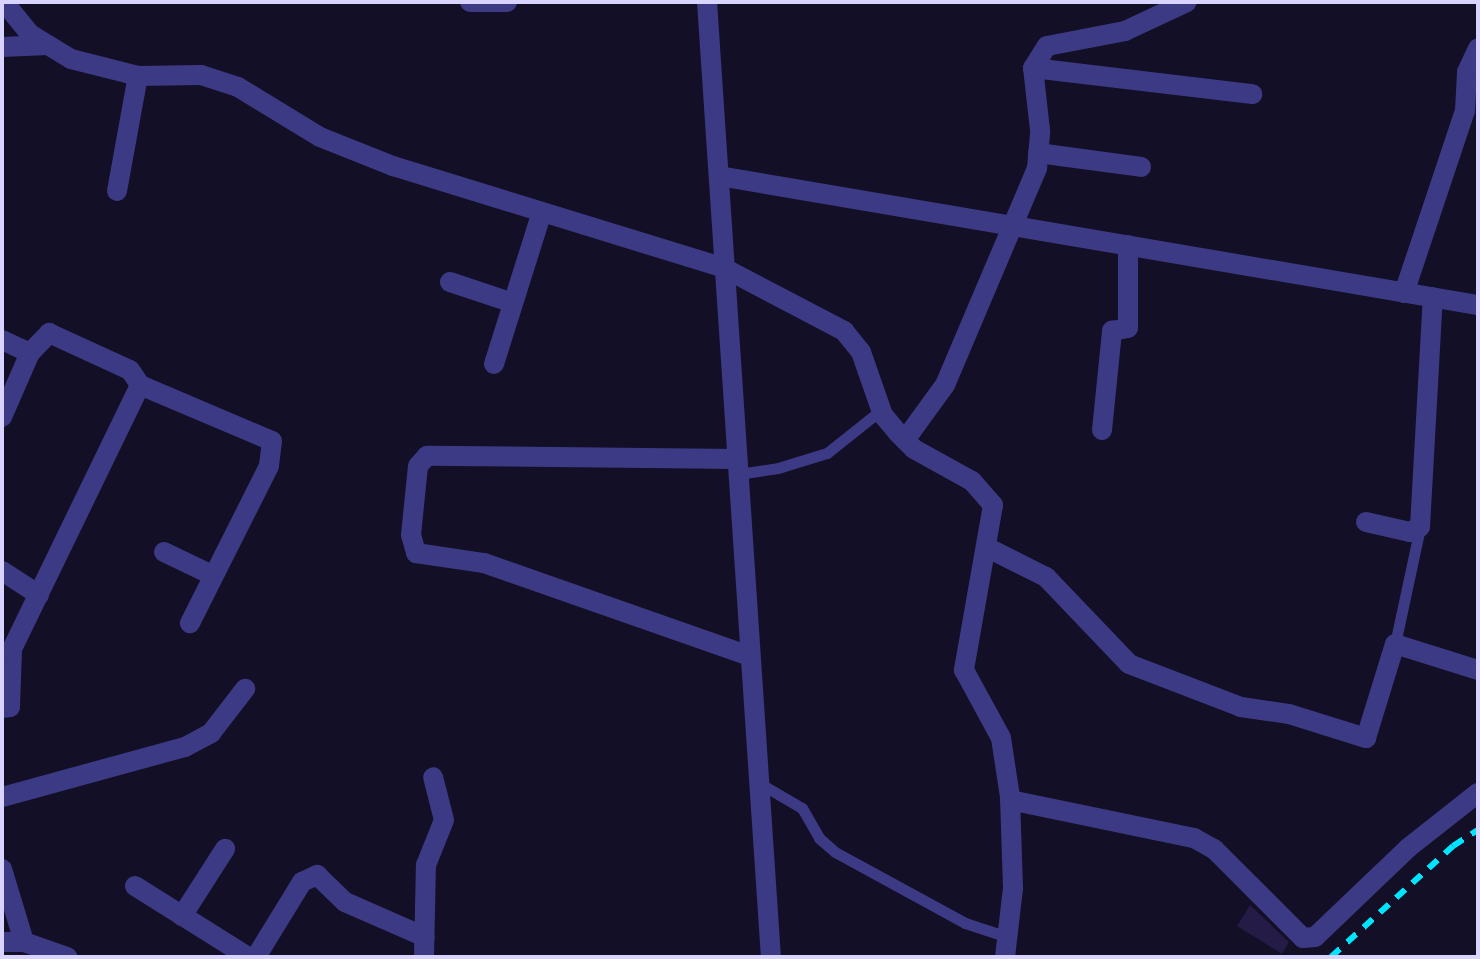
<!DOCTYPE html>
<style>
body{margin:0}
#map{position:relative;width:1480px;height:959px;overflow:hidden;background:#130f26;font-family:Manrope,sans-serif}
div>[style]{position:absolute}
.building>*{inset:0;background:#241b47}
.service>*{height:11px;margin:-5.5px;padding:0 5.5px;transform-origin:5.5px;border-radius:5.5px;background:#3d3a85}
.minor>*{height:20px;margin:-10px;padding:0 10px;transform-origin:10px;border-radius:10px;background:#3d3a85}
.rail>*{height:6px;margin-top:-3px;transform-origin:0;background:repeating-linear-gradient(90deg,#00e5ff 0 12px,transparent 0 22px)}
span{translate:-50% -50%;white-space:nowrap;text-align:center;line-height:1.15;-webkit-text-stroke:8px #130f26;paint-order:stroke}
.frame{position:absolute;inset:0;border:4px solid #d9d4ff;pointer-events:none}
</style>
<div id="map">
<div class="building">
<i style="clip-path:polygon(1250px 905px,1289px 942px,1282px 954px,1237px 926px)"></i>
</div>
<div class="service">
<i style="left:738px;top:474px;width:40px;rotate:-8.5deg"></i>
<i style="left:778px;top:468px;width:51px;rotate:-17deg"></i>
<i style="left:827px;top:453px;width:69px;rotate:-38.5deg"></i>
<i style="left:1395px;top:644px;width:120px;rotate:-77.9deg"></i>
<i style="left:759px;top:783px;width:50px;rotate:30.2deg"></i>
<i style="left:802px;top:808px;width:34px;rotate:60deg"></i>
<i style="left:819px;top:838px;width:21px;rotate:41deg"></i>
<i style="left:835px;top:852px;width:148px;rotate:28.6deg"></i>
<i style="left:965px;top:923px;width:45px;rotate:18deg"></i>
</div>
<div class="minor">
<i style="left:4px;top:2px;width:41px;rotate:50.9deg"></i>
<i style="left:30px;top:34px;width:48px;rotate:31.4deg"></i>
<i style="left:71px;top:59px;width:69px;rotate:14.2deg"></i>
<i style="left:138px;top:76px;width:63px;rotate:-0.9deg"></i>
<i style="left:201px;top:75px;width:39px;rotate:18deg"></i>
<i style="left:238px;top:87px;width:96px;rotate:31.4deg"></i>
<i style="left:320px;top:137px;width:79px;rotate:21.7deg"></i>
<i style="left:393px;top:166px;width:346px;rotate:17.1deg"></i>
<i style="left:724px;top:268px;width:136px;rotate:27.7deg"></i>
<i style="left:844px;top:331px;width:27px;rotate:51deg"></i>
<i style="left:861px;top:352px;width:67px;rotate:70.8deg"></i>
<i style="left:883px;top:415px;width:23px;rotate:50deg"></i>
<i style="left:898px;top:433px;width:23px;rotate:45deg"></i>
<i style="left:914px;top:449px;width:66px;rotate:28.9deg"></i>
<i style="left:972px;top:481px;width:32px;rotate:49deg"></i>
<i style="left:993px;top:505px;width:168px;rotate:100deg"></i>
<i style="left:964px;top:670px;width:77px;rotate:61.4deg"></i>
<i style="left:1001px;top:738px;width:60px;rotate:81.3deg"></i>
<i style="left:1010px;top:797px;width:91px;rotate:88.1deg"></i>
<i style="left:1013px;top:888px;width:69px;rotate:96.6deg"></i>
<i style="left:470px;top:2px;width:37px"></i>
<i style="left:707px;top:2px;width:957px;rotate:86.17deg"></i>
<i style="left:2px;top:47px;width:46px;rotate:-2.5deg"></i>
<i style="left:1033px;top:68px;width:221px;rotate:6.8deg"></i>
<i style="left:1038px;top:153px;width:104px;rotate:7.7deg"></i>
<i style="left:719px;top:176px;width:770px;rotate:9.65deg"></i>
<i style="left:117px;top:191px;width:117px;rotate:-79.7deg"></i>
<i style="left:450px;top:282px;width:66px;rotate:18.4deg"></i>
<i style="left:1404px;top:293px;width:192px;rotate:-71.5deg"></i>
<i style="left:1465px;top:111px;width:39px;rotate:-87deg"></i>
<i style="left:1467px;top:72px;width:26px;rotate:-65deg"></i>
<i style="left:2px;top:340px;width:31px;rotate:25deg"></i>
<i style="left:494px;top:364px;width:159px;rotate:-72.5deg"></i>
<i style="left:2px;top:417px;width:70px;rotate:-66.4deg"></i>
<i style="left:30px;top:353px;width:28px;rotate:-46deg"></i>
<i style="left:49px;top:333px;width:89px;rotate:24.6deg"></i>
<i style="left:130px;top:370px;width:18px;rotate:56deg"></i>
<i style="left:1102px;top:430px;width:100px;rotate:-84.2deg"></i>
<i style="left:1112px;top:331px;width:16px;rotate:-11deg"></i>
<i style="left:1128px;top:328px;width:83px;rotate:-90deg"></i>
<i style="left:905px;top:440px;width:68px;rotate:-54deg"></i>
<i style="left:945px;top:385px;width:236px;rotate:-67deg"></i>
<i style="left:1037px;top:168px;width:38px;rotate:-85deg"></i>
<i style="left:1040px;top:130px;width:62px;rotate:-96.4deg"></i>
<i style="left:1033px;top:68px;width:26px;rotate:-58deg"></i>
<i style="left:1047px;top:46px;width:79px;rotate:-10.9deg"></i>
<i style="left:1125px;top:31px;width:68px;rotate:-25.1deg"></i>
<i style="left:737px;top:459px;width:310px;rotate:-179.4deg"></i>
<i style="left:427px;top:456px;width:13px;rotate:132deg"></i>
<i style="left:418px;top:466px;width:69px;rotate:95.8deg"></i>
<i style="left:411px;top:535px;width:19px;rotate:74deg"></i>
<i style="left:416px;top:553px;width:69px;rotate:8.4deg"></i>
<i style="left:484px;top:563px;width:281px;rotate:19.3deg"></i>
<i style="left:1366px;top:522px;width:45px;rotate:12.8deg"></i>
<i style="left:1410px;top:532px;width:11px;rotate:-27deg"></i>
<i style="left:1420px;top:527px;width:230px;rotate:-86.8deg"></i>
<i style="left:988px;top:548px;width:65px;rotate:26.6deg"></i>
<i style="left:1046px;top:577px;width:120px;rotate:46.3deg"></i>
<i style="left:1129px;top:664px;width:120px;rotate:21deg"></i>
<i style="left:1241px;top:707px;width:49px;rotate:8.3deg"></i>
<i style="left:1289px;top:714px;width:81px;rotate:17.3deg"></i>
<i style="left:1366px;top:738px;width:98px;rotate:-72.9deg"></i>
<i style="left:1395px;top:644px;width:87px;rotate:17.4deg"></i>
<i style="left:164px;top:552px;width:55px;rotate:25.6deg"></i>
<i style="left:2px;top:571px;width:44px;rotate:33deg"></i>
<i style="left:2px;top:708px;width:8px;rotate:-7deg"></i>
<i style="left:10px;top:707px;width:58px;rotate:-88deg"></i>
<i style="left:12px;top:649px;width:293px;rotate:-64.1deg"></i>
<i style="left:140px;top:385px;width:143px;rotate:23deg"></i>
<i style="left:272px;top:441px;width:25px;rotate:97deg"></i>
<i style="left:269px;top:466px;width:176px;rotate:116.7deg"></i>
<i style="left:2px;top:797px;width:190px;rotate:-15.3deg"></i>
<i style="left:185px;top:747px;width:30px;rotate:-28deg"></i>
<i style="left:211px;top:733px;width:56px;rotate:-52.3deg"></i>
<i style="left:1010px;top:800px;width:188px;rotate:11.7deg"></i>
<i style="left:1194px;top:838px;width:23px;rotate:29deg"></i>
<i style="left:1214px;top:849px;width:126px;rotate:45deg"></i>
<i style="left:1303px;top:938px;width:12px;rotate:-5deg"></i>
<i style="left:1315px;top:937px;width:129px;rotate:-43.7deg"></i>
<i style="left:1408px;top:848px;width:89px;rotate:-38.2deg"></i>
<i style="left:2px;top:869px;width:76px;rotate:73.2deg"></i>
<i style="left:135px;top:886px;width:133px;rotate:32.1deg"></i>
<i style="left:182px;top:916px;width:80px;rotate:-57.3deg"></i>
<i style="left:2px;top:942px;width:22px"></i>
<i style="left:24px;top:942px;width:46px;rotate:19.2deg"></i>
<i style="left:256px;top:957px;width:88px;rotate:-58.5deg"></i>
<i style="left:302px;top:882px;width:17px;rotate:-25deg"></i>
<i style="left:317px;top:875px;width:39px;rotate:44deg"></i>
<i style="left:345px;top:902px;width:87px;rotate:23.6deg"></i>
<i style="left:424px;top:957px;width:92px;rotate:-88.8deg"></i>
<i style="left:426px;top:865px;width:48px;rotate:-68.2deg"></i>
<i style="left:444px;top:820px;width:44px;rotate:-104.3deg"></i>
</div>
<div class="rail">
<i style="left:1331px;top:957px;width:165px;rotate:-42.3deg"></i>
<i style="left:1453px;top:846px;width:30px;rotate:-33deg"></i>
</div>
<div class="frame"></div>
</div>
